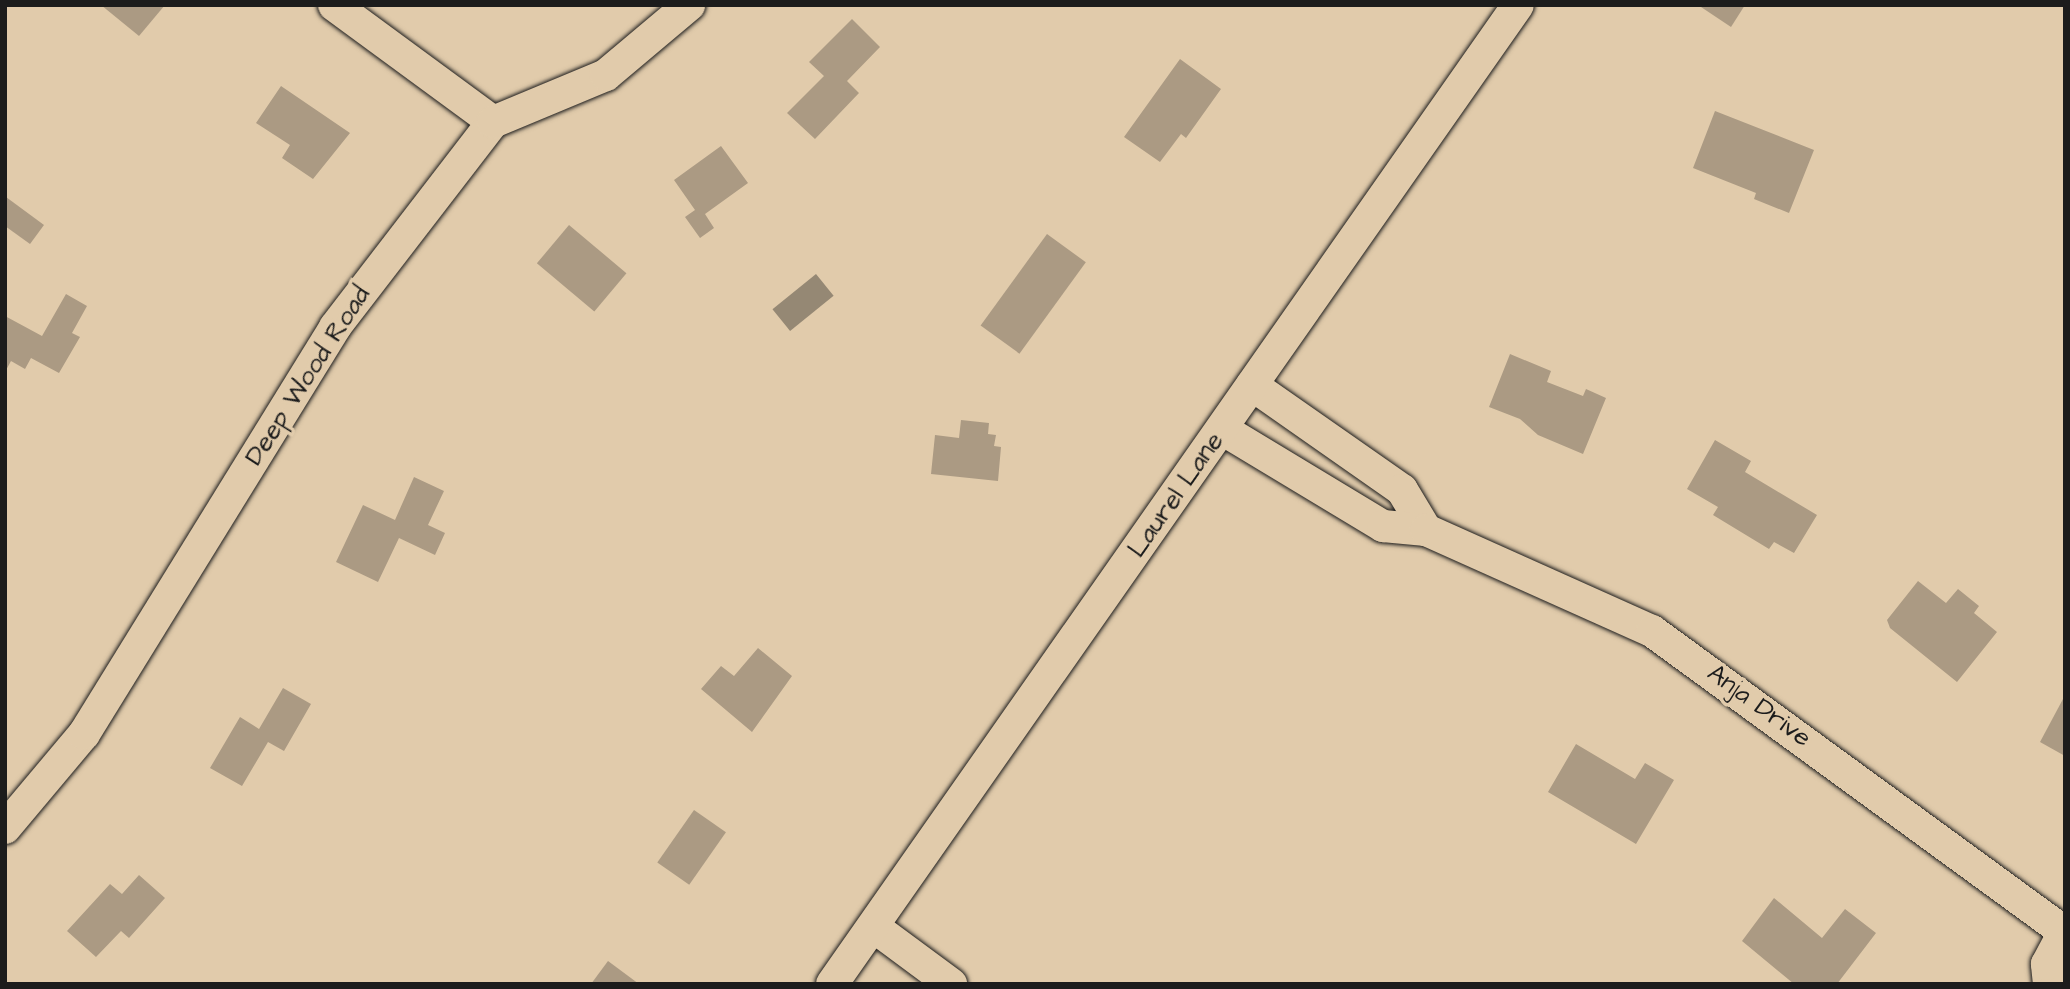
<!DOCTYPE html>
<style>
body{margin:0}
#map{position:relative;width:2070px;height:989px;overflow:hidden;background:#e1cbab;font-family:"Architects Daughter",sans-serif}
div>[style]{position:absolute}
.water>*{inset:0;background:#958874;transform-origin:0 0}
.building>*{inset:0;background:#ab9a83;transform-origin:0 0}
.roads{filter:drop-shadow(0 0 2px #1c1c1c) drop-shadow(0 0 2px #1c1c1c)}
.minor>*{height:32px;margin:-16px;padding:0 16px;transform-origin:16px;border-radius:16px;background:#e1cbab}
span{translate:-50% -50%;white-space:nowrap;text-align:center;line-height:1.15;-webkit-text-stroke:7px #e1cbab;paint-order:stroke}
.street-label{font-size:26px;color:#1c1c1c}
.frame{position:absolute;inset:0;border:7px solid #1c1c1c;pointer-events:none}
</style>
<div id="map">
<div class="water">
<i style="left:816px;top:274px;width:28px;height:56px;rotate:51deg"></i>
</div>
<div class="building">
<i style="clip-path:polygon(101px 5px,165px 5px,139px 36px)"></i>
<i style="clip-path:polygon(1698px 5px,1745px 5px,1731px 27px)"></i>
<i style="clip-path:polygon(852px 19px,880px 47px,847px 81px,859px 93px,815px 139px,787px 113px,824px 76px,809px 62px)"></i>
<i style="clip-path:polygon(1180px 59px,1221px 89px,1186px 138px,1181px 134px,1160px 162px,1124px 137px)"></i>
<i style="clip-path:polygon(281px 86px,350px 133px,313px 179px,282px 158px,290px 145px,256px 123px)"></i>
<i style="clip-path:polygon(1715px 111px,1814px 150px,1789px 213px,1754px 199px,1756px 193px,1693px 168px)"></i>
<i style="clip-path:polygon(721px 146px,748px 183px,705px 214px,714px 228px,700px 238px,685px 217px,695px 210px,674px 180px)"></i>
<i style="clip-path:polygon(6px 197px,44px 225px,30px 244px,5px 226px)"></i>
<i style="left:569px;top:225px;width:75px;height:50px;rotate:40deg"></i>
<i style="left:1047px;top:234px;width:48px;height:113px;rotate:36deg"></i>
<i style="clip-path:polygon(66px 294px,87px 306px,72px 333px,80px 337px,59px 373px,31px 358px,25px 369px,11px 361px,5px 372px,5px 316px,42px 336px)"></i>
<i style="clip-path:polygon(1510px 354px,1551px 371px,1547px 382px,1583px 396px,1586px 389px,1606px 398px,1583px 454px,1538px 435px,1520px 419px,1489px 407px)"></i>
<i style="clip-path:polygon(961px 420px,989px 423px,988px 434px,996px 435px,994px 446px,1001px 447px,998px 481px,931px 474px,935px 435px,959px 438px)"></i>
<i style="clip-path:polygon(1715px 440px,1751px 461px,1745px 472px,1817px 515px,1794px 553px,1774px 542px,1769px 549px,1713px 515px,1718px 507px,1687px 489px)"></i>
<i style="clip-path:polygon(414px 477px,444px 491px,428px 525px,445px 533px,435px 555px,399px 538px,378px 582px,336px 562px,363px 505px,395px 520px)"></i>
<i style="clip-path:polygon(1918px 581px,1946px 603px,1958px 589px,1979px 606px,1974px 613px,1997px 632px,1957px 682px,1890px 628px,1887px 620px)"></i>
<i style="clip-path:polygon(758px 648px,792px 676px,752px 732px,701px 689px,721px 666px,734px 676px)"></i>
<i style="clip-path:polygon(283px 688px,311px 704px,284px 751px,268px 742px,242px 786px,210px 768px,240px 717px,259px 729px)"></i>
<i style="clip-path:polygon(2063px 699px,2065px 700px,2065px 756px,2040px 742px)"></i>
<i style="clip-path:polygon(1576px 744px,1635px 779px,1645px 763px,1674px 780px,1636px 844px,1548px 792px)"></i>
<i style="left:694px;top:810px;width:39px;height:64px;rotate:35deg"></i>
<i style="clip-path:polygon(139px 875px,165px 898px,129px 938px,121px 931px,96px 957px,67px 931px,110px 884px,122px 894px)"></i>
<i style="clip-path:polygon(1774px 898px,1822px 938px,1845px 909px,1876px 933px,1837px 984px,1794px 984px,1742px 941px)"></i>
<i style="clip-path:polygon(608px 961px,639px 984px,591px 984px)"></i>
</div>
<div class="roads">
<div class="minor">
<i style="left:334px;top:5px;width:197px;rotate:36.3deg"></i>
<i style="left:1252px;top:385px;width:183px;rotate:35deg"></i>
<i style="left:1402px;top:490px;width:47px;rotate:59deg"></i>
<i style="left:1222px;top:429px;width:188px;rotate:31.1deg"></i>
<i style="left:1383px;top:526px;width:43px;rotate:5.3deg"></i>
<i style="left:1426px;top:530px;width:248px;rotate:24.1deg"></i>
<i style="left:1652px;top:631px;width:509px;rotate:36.13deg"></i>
<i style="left:5px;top:828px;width:123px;rotate:-50deg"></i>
<i style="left:84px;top:734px;width:478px;rotate:-58.3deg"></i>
<i style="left:335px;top:327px;width:259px;rotate:-52.4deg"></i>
<i style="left:493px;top:122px;width:122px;rotate:-22.6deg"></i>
<i style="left:606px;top:75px;width:109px;rotate:-40.1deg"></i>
<i style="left:874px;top:927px;width:96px;rotate:36.5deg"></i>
<i style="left:832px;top:984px;width:1195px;rotate:-54.98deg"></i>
<i style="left:2049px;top:984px;width:20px;rotate:-96deg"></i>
<i style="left:2047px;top:964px;width:38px;rotate:-62deg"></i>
</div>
</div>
<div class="street-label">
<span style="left:308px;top:376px;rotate:-57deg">Deep Wood Road</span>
<span style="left:1176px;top:495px;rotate:-55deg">Laurel Lane</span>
<span style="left:1759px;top:706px;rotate:36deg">Anja Drive</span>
</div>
<div class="frame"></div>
</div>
